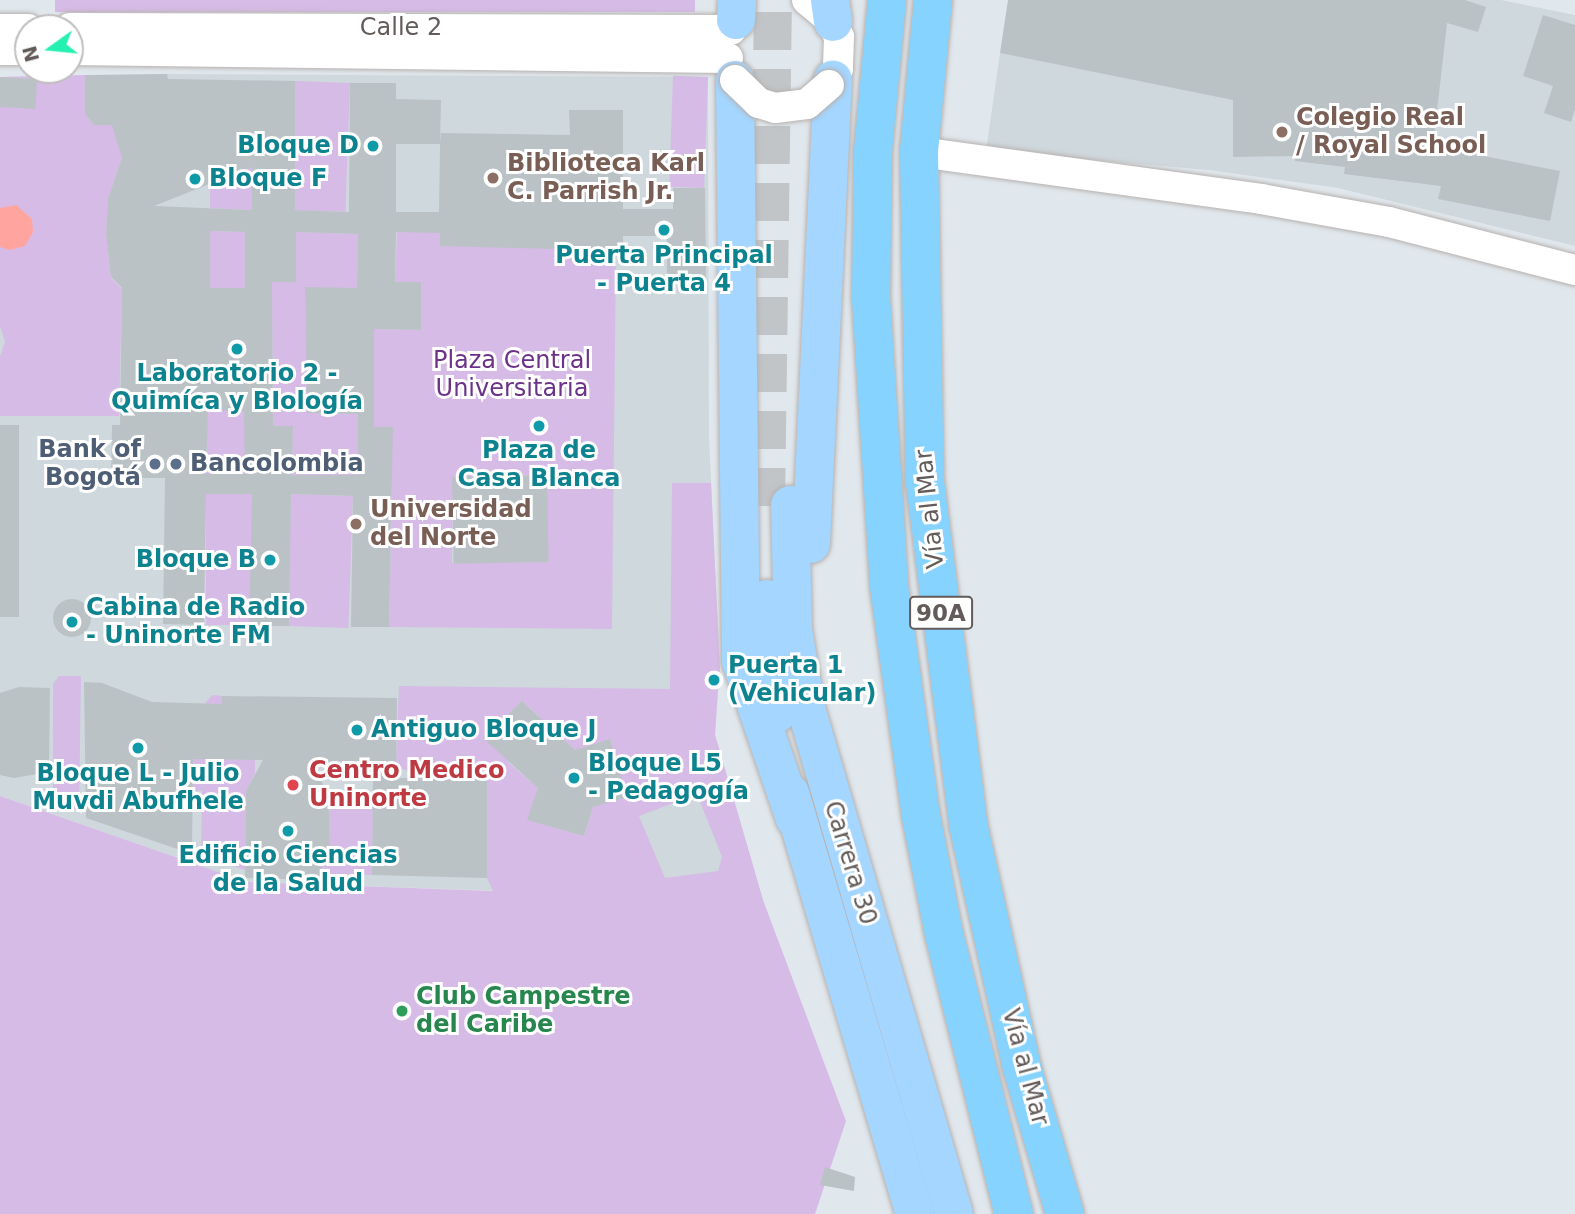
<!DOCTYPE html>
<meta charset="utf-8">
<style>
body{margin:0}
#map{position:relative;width:1575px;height:1214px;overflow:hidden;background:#e1e8ed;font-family:"DejaVu Sans",sans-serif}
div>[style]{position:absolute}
.education>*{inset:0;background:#cfd8dd}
.green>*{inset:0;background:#d6bbe6;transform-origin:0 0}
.water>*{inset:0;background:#ffa49f}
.building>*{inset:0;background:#bbc2c6;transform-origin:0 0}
.round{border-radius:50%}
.major-tunnel>*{height:38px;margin-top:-19px;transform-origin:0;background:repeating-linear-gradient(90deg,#c1c5c8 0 38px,transparent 0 57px)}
.roads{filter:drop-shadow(0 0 2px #b7b1af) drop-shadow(0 0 2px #b7b1af)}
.minor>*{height:30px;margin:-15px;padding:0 15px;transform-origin:15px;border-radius:15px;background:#fff}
.major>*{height:38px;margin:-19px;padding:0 19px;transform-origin:19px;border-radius:19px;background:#a4d6ff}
.highway>*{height:38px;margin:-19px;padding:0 19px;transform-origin:19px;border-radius:19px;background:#86d3ff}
.bridges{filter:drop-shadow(0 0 2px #b7b1af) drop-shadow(0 0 2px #b7b1af)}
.minor-bridge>*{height:30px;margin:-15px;padding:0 15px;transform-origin:15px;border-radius:15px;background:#fff}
.dots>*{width:19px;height:19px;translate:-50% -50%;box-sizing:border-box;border:4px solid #fff;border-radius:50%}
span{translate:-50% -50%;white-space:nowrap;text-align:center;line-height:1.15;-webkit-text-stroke:6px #fff;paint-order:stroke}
.shield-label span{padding:2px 5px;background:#fff;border:2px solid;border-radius:5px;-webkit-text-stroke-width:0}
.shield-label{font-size:23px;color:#625b59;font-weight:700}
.street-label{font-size:24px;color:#625b59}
.education-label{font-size:24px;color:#785e54;font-weight:700}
.left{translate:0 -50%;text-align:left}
.culture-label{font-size:24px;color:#0d838f;font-weight:700}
.right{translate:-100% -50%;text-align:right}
.park-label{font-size:24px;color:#6c3289}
.service-label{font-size:24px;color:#4e5e75;font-weight:700}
.health-label{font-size:24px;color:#be3a42;font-weight:700}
.leisure-label{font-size:24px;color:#27864d;font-weight:700}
.north{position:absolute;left:14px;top:14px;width:70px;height:70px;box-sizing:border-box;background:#fff;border:2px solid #c0bdbd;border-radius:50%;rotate:255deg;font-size:19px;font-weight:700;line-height:28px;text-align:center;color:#625b59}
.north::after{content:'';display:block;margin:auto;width:24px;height:32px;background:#24f0b1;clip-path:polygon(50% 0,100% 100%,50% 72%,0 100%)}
</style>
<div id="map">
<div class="education">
<i style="clip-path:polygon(1308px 0,1501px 0,1575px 15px,1575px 246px,1338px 188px,1209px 170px,986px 151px,1000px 53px,1296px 112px)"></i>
<i style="clip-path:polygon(167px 74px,708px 77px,709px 437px,720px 668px,715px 734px,763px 900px,247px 882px,0 796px,0 77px)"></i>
</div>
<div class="green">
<i style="left:55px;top:0;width:640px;height:12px"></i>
<i style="clip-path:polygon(85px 75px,85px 114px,94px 125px,113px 125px,122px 158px,108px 200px,106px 234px,111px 278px,122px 289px,119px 416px,0 416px,0 356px,5px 342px,0 326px,0 77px)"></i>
<i style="left:708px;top:77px;width:111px;height:35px;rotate:92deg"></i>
<i style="left:295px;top:81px;width:55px;height:129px;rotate:2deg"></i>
<i style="clip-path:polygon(253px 82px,252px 210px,210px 208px,210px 184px)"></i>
<i style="clip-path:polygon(210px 231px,245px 232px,245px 281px,255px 282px,255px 289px,203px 288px,201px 409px,254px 411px,254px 426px,245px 427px,245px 474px,206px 474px,207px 426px,190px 426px,192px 280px,210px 280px)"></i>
<i style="clip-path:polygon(296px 232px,358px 234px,357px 288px,305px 288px,308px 413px,358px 414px,358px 475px,292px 475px,293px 426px,273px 426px,272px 282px)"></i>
<i style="clip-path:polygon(evenodd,397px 232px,552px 232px,616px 251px,612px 629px,389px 627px,392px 487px,374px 427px,374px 329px,421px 330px,421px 283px,395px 282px,397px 232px,547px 475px,547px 562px,452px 563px,453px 477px,547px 475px)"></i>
<i style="clip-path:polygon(evenodd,672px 483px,711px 483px,720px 672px,709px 672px,708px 687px,718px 687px,715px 735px,763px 900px,846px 1121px,815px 1214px,0 1214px,0 796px,247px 882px,493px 891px,487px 878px,486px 771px,404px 770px,396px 763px,399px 686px,670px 689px,672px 483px,522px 701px,540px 717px,484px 738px,522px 701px,672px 483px,548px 725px,575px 750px,593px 807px,584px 836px,528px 820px,538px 788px,508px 762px,548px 725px,672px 483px,697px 794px,722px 857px,718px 871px,665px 878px,639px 816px,697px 794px)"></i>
<i style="left:206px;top:494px;width:46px;height:131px"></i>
<i style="left:291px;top:494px;width:62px;height:132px;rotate:2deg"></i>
<i style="clip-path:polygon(59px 676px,81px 676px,79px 810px,63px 806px,53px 791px,53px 684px)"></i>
<i style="clip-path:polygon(212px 695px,222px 696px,222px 759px,255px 760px,255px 774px,246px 791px,245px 870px,201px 856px,202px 791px,193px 790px,193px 705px,204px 705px)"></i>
<i style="clip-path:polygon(329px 794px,373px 794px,372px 875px,322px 874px,322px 854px,330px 853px)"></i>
</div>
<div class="water">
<i style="clip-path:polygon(16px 205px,32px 219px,33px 232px,25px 246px,10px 250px,0 247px,0 208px)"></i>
</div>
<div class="building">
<i style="clip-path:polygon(1008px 0,1465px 0,1486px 7px,1478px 32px,1447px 23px,1433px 146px,1560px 171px,1550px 221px,1438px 199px,1441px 186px,1344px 174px,1345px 167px,1295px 161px,1295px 156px,1233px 157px,1233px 100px,1000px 53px)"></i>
<i style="clip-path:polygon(1543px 15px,1575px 25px,1575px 109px,1571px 122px,1544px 113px,1553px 86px,1523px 76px)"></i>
<i style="clip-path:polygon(evenodd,167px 74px,168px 79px,295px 81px,295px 210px,349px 212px,350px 83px,396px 83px,396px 99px,441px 100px,440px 144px,441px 133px,570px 135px,569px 110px,623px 110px,623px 209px,673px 209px,673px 188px,705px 188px,706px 279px,674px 279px,667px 273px,667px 236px,623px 236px,623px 251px,440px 246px,440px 233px,396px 232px,395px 282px,421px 282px,421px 330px,374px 329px,374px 427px,393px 427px,389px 627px,351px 627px,353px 496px,291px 494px,289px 626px,249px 626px,252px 494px,206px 494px,204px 625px,163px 624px,165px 478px,111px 478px,112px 425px,120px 425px,122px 288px,111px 277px,106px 234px,108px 199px,122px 158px,112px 125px,94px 125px,85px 114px,85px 75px,167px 74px,396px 144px,440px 144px,439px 212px,396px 212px,396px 144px,167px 74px,252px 167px,252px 210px,154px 206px,252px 167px,167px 74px,210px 231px,245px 232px,245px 288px,210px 288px,210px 231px,167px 74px,296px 232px,358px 234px,357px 288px,305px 287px,307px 413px,358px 414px,358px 475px,292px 475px,293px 426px,273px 426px,272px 282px,296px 282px,296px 232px,167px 74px,208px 410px,244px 411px,245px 474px,206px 474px,208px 410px)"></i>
<i style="left:0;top:77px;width:37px;height:30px;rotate:3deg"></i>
<i style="left:0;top:425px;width:19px;height:192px"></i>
<i style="left:547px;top:475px;width:87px;height:95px;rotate:89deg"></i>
<i class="round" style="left:53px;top:599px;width:38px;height:38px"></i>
<i style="clip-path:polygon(84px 682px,102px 683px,152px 702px,222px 704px,222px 696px,397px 698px,396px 778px,487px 779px,487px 878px,372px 875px,373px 762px,309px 761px,329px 794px,330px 854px,322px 854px,322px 880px,245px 878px,246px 791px,263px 760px,193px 759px,192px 854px,86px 818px)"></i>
<i style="clip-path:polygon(19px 687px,50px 688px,49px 772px,14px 778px,0 775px,0 693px)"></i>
<i style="clip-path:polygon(522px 701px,575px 750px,610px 739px,627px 797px,593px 807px,584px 836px,527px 820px,538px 788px,483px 738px)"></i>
<i style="clip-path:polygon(825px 1167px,855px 1177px,854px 1191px,820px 1185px)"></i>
</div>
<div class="major-tunnel">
<i style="left:766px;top:506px;width:506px;rotate:-89.21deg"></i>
</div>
<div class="roads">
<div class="minor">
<i style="left:807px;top:0;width:30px;rotate:40deg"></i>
<i style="left:830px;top:19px;width:20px;rotate:63deg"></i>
<i style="left:839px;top:37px;width:32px;rotate:92deg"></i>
<i style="left:838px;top:69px;width:18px;rotate:119deg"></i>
<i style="left:70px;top:28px;width:661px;rotate:0.17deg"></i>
<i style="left:0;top:29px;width:28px"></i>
<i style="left:0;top:50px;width:28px"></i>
<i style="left:70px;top:50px;width:658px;rotate:0.7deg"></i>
<i style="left:919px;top:152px;width:345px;rotate:7.8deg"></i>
<i style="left:1261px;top:199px;width:130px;rotate:10.2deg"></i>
<i style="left:1389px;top:222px;width:192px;rotate:14.5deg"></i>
</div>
<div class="major">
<i style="left:830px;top:0;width:22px;rotate:82deg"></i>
<i style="left:736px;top:20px;width:20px;rotate:-87deg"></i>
<i style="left:735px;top:80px;width:581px;rotate:89.41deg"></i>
<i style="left:741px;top:661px;width:167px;rotate:71.1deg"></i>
<i style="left:790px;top:505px;width:125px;rotate:88.6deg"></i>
<i style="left:793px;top:630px;width:79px;rotate:80.5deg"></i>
<i style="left:806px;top:708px;width:527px;rotate:73.7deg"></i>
<i style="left:811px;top:544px;width:465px;rotate:-87.3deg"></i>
<i style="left:767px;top:599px;width:50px;rotate:88.9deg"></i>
<i style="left:768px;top:649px;width:65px;rotate:82deg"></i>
<i style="left:790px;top:793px;width:439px;rotate:73.5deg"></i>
</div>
<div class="highway">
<i style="left:887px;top:0;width:152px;rotate:95.3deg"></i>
<i style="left:873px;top:151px;width:147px;rotate:90.8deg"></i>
<i style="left:871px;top:298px;width:289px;rotate:86.4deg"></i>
<i style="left:889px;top:586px;width:232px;rotate:82.1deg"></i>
<i style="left:921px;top:816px;width:120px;rotate:79deg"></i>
<i style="left:944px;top:934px;width:289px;rotate:76deg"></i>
<i style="left:933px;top:0;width:153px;rotate:95.3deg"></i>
<i style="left:919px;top:152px;width:330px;rotate:89deg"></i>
<i style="left:925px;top:482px;width:345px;rotate:82.8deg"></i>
<i style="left:968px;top:824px;width:246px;rotate:77.5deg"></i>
<i style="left:1021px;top:1064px;width:156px;rotate:73.7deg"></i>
</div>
</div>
<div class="bridges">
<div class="minor-bridge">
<i style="left:735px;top:80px;width:33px;rotate:44deg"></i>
<i style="left:759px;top:103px;width:17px;rotate:17deg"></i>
<i style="left:775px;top:108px;width:32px;rotate:-7deg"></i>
<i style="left:807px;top:104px;width:29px;rotate:-41deg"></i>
</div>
</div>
<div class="dots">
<i style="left:1282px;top:132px;background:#8d6e63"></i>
<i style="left:373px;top:146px;background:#0f9aa8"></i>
<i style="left:493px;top:178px;background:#8d6e63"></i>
<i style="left:195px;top:179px;background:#0f9aa8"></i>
<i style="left:664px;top:230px;background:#0f9aa8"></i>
<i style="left:237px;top:349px;background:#0f9aa8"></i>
<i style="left:539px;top:426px;background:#0f9aa8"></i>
<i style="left:155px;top:464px;background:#5c6f8a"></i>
<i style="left:176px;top:464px;background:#5c6f8a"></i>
<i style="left:356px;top:524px;background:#8d6e63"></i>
<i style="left:270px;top:560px;background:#0f9aa8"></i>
<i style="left:72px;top:622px;background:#0f9aa8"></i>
<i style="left:714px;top:680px;background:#0f9aa8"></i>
<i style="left:357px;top:730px;background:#0f9aa8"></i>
<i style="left:138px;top:748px;background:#0f9aa8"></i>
<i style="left:574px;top:778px;background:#0f9aa8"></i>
<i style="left:293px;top:785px;background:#e0444e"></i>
<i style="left:288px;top:831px;background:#0f9aa8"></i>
<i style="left:402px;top:1011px;background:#2e9e5b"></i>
</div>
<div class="shield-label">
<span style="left:941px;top:613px">90A</span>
</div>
<div class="street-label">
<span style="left:401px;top:28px">Calle 2</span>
<span style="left:930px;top:509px;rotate:-96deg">Vía al Mar</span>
<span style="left:850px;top:863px;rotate:73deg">Carrera 30</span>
<span style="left:1025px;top:1067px;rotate:75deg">Vía al Mar</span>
</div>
<div class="education-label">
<span class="left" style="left:1296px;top:132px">Colegio Real<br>/ Royal School</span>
<span class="left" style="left:507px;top:178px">Biblioteca Karl<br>C. Parrish Jr.</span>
<span class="left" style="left:370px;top:524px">Universidad<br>del Norte</span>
</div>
<div class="culture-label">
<span class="right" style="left:359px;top:146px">Bloque D</span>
<span class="left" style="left:209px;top:179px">Bloque F</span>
<span style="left:664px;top:270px">Puerta Principal<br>- Puerta 4</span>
<span style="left:237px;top:388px">Laboratorio 2 -<br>Quimíca y BIología</span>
<span style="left:539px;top:465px">Plaza de<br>Casa Blanca</span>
<span class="right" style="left:256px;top:560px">Bloque B</span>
<span class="left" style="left:86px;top:622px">Cabina de Radio<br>- Uninorte FM</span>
<span class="left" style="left:728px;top:680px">Puerta 1<br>(Vehicular)</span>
<span class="left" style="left:371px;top:730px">Antiguo Bloque J</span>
<span class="left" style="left:588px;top:778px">Bloque L5<br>- Pedagogía</span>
<span style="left:138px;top:788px">Bloque L - Julio<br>Muvdi Abufhele</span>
<span style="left:288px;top:870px">Edificio Ciencias<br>de la Salud</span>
</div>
<div class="park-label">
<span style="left:512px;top:375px">Plaza Central<br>Universitaria</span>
</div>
<div class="service-label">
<span class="right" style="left:141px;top:464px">Bank of<br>Bogotá</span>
<span class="left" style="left:190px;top:464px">Bancolombia</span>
</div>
<div class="health-label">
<span class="left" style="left:309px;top:785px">Centro Medico<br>Uninorte</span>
</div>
<div class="leisure-label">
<span class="left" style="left:416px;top:1011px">Club Campestre<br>del Caribe</span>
</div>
<div class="north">N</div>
</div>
